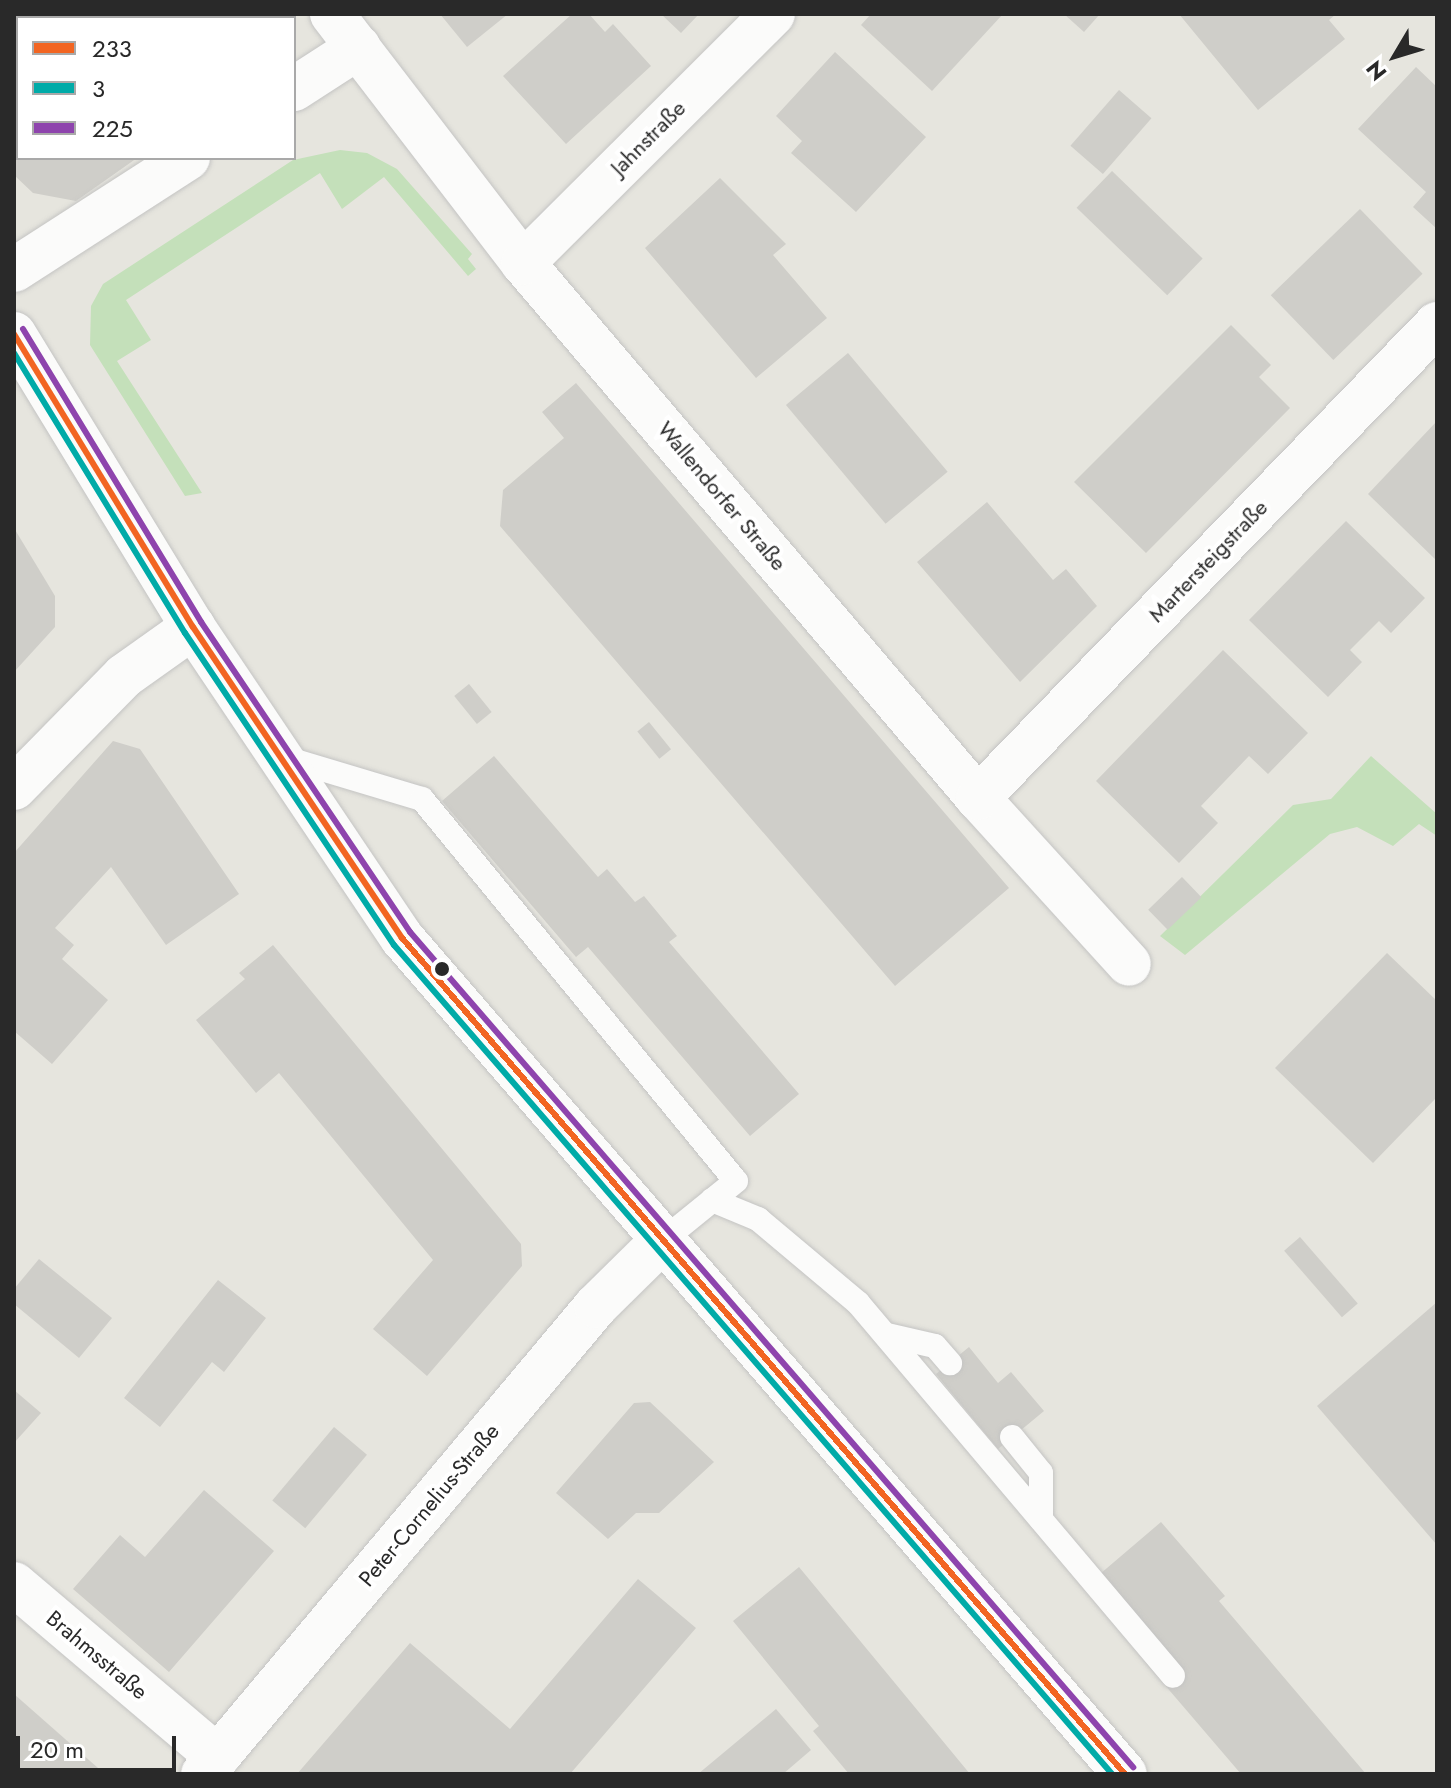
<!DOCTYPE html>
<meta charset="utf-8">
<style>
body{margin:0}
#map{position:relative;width:1451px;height:1788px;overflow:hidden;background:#e6e5de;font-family:Jost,sans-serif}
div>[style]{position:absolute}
.green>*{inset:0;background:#c4e0ba}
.building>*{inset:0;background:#cfcec9;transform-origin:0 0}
.roads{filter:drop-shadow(0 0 2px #c4c4c3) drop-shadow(0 0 2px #c4c4c3)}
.service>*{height:24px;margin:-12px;padding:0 12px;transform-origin:12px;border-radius:12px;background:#fbfbfa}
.minor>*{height:44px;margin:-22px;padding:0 22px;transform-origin:22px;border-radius:22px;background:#fbfbfa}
.tertiary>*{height:44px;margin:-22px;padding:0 22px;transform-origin:22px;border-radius:22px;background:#fbfbfa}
.bus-1>*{height:6px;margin:-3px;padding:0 3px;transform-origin:3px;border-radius:3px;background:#f26522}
.bus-2>*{height:6px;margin:-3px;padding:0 3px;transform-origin:3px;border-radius:3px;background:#00aba8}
.bus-3>*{height:6px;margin:-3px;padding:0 3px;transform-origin:3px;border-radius:3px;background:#8e44ad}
.dots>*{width:22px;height:22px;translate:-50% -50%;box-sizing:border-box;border:4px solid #fff;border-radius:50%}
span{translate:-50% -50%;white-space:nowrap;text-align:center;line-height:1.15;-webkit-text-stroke:8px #fff;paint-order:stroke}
.street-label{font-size:22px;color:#292929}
.frame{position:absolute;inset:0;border:16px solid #292929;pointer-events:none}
.legend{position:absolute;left:16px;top:16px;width:280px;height:144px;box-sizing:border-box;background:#fff;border:2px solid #a9a9a9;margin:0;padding:10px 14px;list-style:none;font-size:24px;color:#292929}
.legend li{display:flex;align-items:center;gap:16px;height:40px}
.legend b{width:40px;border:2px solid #a9a9a9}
.north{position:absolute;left:1355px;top:16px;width:80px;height:80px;-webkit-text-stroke:6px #fff;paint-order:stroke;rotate:232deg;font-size:22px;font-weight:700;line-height:32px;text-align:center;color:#292929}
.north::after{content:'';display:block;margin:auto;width:28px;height:36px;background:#292929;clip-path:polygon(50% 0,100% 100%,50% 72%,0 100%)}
.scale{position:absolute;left:16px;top:1736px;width:160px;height:36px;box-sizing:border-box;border:4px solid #292929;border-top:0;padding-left:10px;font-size:24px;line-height:28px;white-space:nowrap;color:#292929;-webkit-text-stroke:6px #fff;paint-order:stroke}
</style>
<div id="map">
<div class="green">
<i style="clip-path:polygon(340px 150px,367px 153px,397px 169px,472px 254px,468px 259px,476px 269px,468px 276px,384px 177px,342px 209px,320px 173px,126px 300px,151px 340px,117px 361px,202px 493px,185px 496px,90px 345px,91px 306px,103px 284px,293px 160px)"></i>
<i style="clip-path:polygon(1371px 756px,1437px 814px,1437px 836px,1419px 824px,1393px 846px,1357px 827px,1330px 834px,1185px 955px,1160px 936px,1293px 805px,1331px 799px)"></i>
</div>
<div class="building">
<i style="left:136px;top:14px;width:123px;height:6px"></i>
<i style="clip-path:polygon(440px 14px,508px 14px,467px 47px)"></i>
<i style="clip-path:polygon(572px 14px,589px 14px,605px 32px,613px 24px,651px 66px,566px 144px,503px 76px)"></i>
<i style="clip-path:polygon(661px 14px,699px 14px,681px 33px)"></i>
<i style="clip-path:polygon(871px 14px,1003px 14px,932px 91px,861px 25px)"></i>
<i style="clip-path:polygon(1064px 14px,1100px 14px,1084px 32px)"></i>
<i style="clip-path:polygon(1179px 14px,1336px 14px,1329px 20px,1345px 39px,1258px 110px)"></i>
<i style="clip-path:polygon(18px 26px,18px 158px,137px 158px,76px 201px,33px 193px,14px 175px)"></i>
<i style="clip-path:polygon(835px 52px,926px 137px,856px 212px,791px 153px,802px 141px,776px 116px)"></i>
<i style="clip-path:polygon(1416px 67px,1437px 87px,1437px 229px,1413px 207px,1426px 192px,1358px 129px)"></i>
<i style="left:1119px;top:90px;width:43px;height:74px;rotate:41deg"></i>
<i style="left:1112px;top:171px;width:126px;height:51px;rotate:44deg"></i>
<i style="clip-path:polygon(720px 178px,786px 244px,773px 255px,827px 318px,756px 378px,645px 248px)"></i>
<i style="left:1360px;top:209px;width:90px;height:124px;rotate:46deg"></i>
<i style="clip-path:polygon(1231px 325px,1271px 365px,1259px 377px,1290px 408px,1146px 553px,1074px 482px)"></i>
<i style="left:848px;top:353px;width:155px;height:81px;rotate:50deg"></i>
<i style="clip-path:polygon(576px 383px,1009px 888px,895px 986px,500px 526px,503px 490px,564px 438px,542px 412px)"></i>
<i style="clip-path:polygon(1437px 421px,1437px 561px,1368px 494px)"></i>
<i style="clip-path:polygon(987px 502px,1053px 580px,1066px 569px,1097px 606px,1020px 682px,917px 562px)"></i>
<i style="clip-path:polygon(1346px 521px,1425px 598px,1391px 633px,1379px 621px,1350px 650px,1362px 662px,1328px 697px,1249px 620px)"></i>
<i style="clip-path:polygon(14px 528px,55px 596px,55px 627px,14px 672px)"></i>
<i style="clip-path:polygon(1223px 650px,1308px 733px,1268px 774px,1249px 756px,1201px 806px,1218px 823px,1179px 863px,1096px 781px)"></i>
<i style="left:469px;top:684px;width:36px;height:19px;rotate:51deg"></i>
<i style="left:649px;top:722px;width:35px;height:15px;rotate:51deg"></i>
<i style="clip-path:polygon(113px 741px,140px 749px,239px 894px,166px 945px,111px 867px,55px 928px,74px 945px,62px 959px,108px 1000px,52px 1064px,14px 1031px,14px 853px)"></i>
<i style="clip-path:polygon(494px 756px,598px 877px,607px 869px,635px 902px,644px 896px,677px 936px,669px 942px,799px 1094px,750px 1136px,588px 947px,576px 957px,442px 801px)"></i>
<i style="left:1182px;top:877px;width:28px;height:47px;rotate:46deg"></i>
<i style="clip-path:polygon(273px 945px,521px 1244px,522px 1266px,427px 1376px,373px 1329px,433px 1260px,279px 1073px,256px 1093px,196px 1020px,245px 979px,239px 973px)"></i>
<i style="clip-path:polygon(1387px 953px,1437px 1001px,1437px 1097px,1373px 1163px,1275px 1068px)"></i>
<i style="left:1300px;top:1237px;width:88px;height:21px;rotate:49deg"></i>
<i style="clip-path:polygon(39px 1259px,112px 1318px,79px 1358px,14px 1304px,14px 1289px)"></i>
<i style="clip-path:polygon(218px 1280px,266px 1318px,224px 1372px,212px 1362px,160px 1427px,124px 1398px)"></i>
<i style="clip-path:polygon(1437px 1302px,1437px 1545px,1317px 1406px)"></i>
<i style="clip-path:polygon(969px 1347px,998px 1383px,1011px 1372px,1044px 1411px,998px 1449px,936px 1374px)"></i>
<i style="clip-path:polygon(14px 1390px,41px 1413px,14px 1443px)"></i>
<i style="clip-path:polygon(650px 1402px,714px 1462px,659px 1513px,636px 1513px,608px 1539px,556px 1493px,634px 1403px)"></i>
<i style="left:334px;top:1427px;width:43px;height:96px;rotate:40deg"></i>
<i style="clip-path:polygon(204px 1490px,274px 1551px,169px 1672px,73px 1589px,120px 1535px,145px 1557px)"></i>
<i style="clip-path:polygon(1161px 1522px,1225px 1596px,1219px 1601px,1366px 1774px,1241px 1774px,1146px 1663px,1100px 1574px)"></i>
<i style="clip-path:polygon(799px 1567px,885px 1671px,970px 1774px,849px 1774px,813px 1731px,819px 1726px,733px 1621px)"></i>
<i style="clip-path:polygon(638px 1579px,696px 1628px,570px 1774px,297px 1774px,410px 1643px,510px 1729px)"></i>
<i style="clip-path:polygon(14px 1694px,98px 1768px,92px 1774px,14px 1774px)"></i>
<i style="clip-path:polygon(776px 1709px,811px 1750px,783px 1774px,698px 1774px)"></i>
</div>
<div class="roads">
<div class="service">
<i style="left:285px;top:758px;width:143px;rotate:16.7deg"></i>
<i style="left:422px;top:799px;width:494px;rotate:50.6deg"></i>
<i style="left:736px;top:1181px;width:97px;rotate:140.9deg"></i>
<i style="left:712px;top:1200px;width:50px;rotate:22.4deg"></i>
<i style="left:758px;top:1219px;width:131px;rotate:40deg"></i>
<i style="left:858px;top:1303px;width:488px;rotate:49.8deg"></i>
<i style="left:887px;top:1335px;width:49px;rotate:12.9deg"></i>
<i style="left:935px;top:1346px;width:23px;rotate:49deg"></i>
<i style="left:1012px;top:1437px;width:46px;rotate:51.1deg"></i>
<i style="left:1041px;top:1473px;width:46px;rotate:90deg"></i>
</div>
<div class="minor">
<i style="left:332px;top:14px;width:314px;rotate:52.5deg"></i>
<i style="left:523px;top:263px;width:702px;rotate:49.62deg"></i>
<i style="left:978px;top:798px;width:224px;rotate:47.7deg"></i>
<i style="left:294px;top:89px;width:77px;rotate:-32.9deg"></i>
<i style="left:523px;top:263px;width:353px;rotate:-44.9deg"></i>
<i style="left:14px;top:270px;width:207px;rotate:-32.8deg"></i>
<i style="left:14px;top:788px;width:157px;rotate:-45.5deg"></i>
<i style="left:124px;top:676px;width:85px;rotate:-35.4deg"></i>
<i style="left:978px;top:798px;width:660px;rotate:-45.92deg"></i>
<i style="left:14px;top:1584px;width:267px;rotate:40.3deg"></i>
<i style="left:203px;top:1774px;width:611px;rotate:-49.98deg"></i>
<i style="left:596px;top:1306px;width:91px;rotate:-44.6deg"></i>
</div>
<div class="tertiary">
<i style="left:14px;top:334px;width:343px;rotate:58.6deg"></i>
<i style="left:193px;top:627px;width:375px;rotate:56.1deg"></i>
<i style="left:402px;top:938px;width:1105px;rotate:49.15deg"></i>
</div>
</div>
<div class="bus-1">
<i style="left:14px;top:334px;width:343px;rotate:58.6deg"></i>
<i style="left:193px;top:627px;width:375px;rotate:56.1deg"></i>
<i style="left:402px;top:938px;width:1105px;rotate:49.15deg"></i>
</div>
<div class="bus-2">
<i style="left:14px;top:353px;width:328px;rotate:58.6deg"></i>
<i style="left:185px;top:633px;width:376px;rotate:56.2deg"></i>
<i style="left:394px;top:945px;width:1097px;rotate:49.1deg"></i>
</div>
<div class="bus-3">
<i style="left:23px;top:329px;width:343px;rotate:58.7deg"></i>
<i style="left:201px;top:622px;width:374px;rotate:56deg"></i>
<i style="left:410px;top:932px;width:1105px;rotate:49.11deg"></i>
</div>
<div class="dots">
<i style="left:442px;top:969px;background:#292929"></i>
</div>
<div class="street-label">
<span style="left:648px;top:138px;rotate:-45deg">Jahnstraße</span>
<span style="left:722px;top:496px;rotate:50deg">Wallendorfer Straße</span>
<span style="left:1208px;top:561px;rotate:-46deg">Martersteigstraße</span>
<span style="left:429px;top:1505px;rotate:-50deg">Peter-Cornelius-Straße</span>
<span style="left:97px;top:1655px;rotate:40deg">Brahmsstraße</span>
</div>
<div class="frame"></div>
<ul class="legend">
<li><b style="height:10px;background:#f26522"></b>233</li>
<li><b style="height:10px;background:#00aba8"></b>3</li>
<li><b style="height:10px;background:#8e44ad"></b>225</li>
</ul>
<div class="north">N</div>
<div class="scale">20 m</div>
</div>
